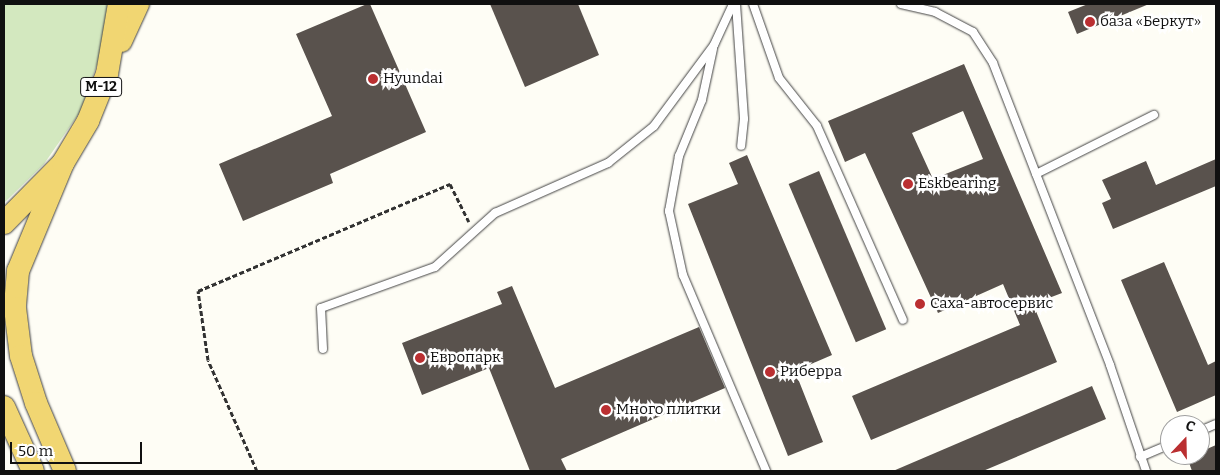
<!DOCTYPE html>
<meta charset="utf-8">
<style>
body{margin:0}
#map{position:relative;width:1220px;height:475px;overflow:hidden;background:#fefdf5;font-family:Bitter,serif}
div>[style]{position:absolute}
.green>*{inset:0;background:#d3e8bf}
.building>*{inset:0;background:#59524d;transform-origin:0 0}
.path>*{height:3px;margin-top:-1.5px;transform-origin:0;background:repeating-linear-gradient(90deg,#323232 0 5px,transparent 0 7.5px)}
.roads{filter:drop-shadow(0 0 1px #434343) drop-shadow(0 0 1px #434343)}
.service>*{height:8px;margin:-4px;padding:0 4px;transform-origin:4px;border-radius:4px;background:#fff}
.primary>*{height:22px;margin:-11px;padding:0 11px;transform-origin:11px;border-radius:11px;background:#f1d672}
.dots>*{width:14px;height:14px;translate:-50% -50%;box-sizing:border-box;border:2px solid #fff;border-radius:50%}
span{translate:-50% -50%;white-space:nowrap;text-align:center;line-height:1.15;-webkit-text-stroke:5px #fff;paint-order:stroke}
.shield-label span{padding:1px 4px;background:#fff;border:1px solid;border-radius:4px;-webkit-text-stroke-width:0}
.shield-label{font-size:14px;color:#101010;font-weight:700}
.poi-label{font-size:15px;color:#101010}
.left{translate:0 -50%;text-align:left}
.frame{position:absolute;inset:0;border:5px solid #101010;pointer-events:none}
.north{position:absolute;left:1160px;top:415px;width:50px;height:50px;box-sizing:border-box;background:#fff;border:1px solid #9f9f9f;border-radius:50%;rotate:21deg;font-size:14px;font-weight:700;line-height:20px;text-align:center;color:#101010}
.north::after{content:'';display:block;margin:auto;width:18px;height:22px;background:#ba2f31;clip-path:polygon(50% 0,100% 100%,50% 72%,0 100%)}
.scale{position:absolute;left:10px;top:442px;width:132px;height:22px;box-sizing:border-box;border:2px solid #101010;border-top:0;padding-left:6px;font-size:15px;line-height:18px;white-space:nowrap;color:#101010;-webkit-text-stroke:4px #fff;paint-order:stroke}
</style>
<div id="map">
<div class="green">
<i style="clip-path:polygon(4px 4px,109px 4px,100px 56px,80px 112px,44px 164px,4px 203px)"></i>
</div>
<div class="building">
<i style="clip-path:polygon(367px 4px,370px 4px,426px 132px,330px 174px,333px 183px,243px 221px,219px 164px,332px 116px,296px 34px)"></i>
<i style="clip-path:polygon(490px 4px,578px 4px,599px 55px,525px 87px)"></i>
<i style="clip-path:polygon(1088px 4px,1149px 4px,1077px 34px,1068px 12px)"></i>
<i style="clip-path:polygon(evenodd,964px 64px,1062px 293px,1033px 304px,1057px 362px,871px 440px,852px 396px,1020px 325px,1003px 284px,938px 313px,865px 153px,845px 162px,828px 121px,964px 64px,963px 111px,983px 159px,933px 179px,912px 133px,963px 111px)"></i>
<i style="clip-path:polygon(747px 155px,832px 355px,795px 371px,823px 442px,788px 456px,688px 204px,738px 184px,729px 163px)"></i>
<i style="clip-path:polygon(1216px 159px,1216px 186px,1113px 229px,1102px 203px,1111px 199px,1102px 180px,1146px 161px,1156px 185px)"></i>
<i style="left:819px;top:171px;width:172px;height:33px;rotate:67deg"></i>
<i style="clip-path:polygon(1164px 262px,1208px 365px,1216px 361px,1216px 395px,1177px 412px,1121px 280px)"></i>
<i style="clip-path:polygon(512px 286px,555px 388px,699px 327px,725px 388px,561px 459px,567px 471px,530px 471px,489px 368px,422px 395px,402px 343px,502px 304px,497px 292px)"></i>
<i style="clip-path:polygon(1092px 386px,1106px 419px,983px 471px,893px 471px)"></i>
<i style="clip-path:polygon(1216px 445px,1216px 471px,1192px 471px,1187px 457px,1200px 455px,1200px 452px)"></i>
</div>
<div class="path">
<i style="left:257px;top:471px;width:121px;rotate:-113.8deg"></i>
<i style="left:208px;top:360px;width:70px;rotate:-98.2deg"></i>
<i style="left:198px;top:291px;width:274px;rotate:-23deg"></i>
<i style="left:450px;top:184px;width:42px;rotate:63.4deg"></i>
</div>
<div class="roads">
<div class="service">
<i style="left:736px;top:4px;width:115px;rotate:86deg"></i>
<i style="left:744px;top:119px;width:27px;rotate:96deg"></i>
<i style="left:753px;top:4px;width:78px;rotate:70.6deg"></i>
<i style="left:779px;top:78px;width:61px;rotate:51.6deg"></i>
<i style="left:817px;top:126px;width:212px;rotate:66.1deg"></i>
<i style="left:901px;top:4px;width:35px;rotate:13deg"></i>
<i style="left:935px;top:12px;width:43px;rotate:27.8deg"></i>
<i style="left:973px;top:32px;width:37px;rotate:57deg"></i>
<i style="left:993px;top:63px;width:324px;rotate:68.8deg"></i>
<i style="left:1110px;top:365px;width:112px;rotate:71.2deg"></i>
<i style="left:713px;top:49px;width:52px;rotate:102.2deg"></i>
<i style="left:702px;top:100px;width:61px;rotate:112.3deg"></i>
<i style="left:679px;top:156px;width:56px;rotate:100.3deg"></i>
<i style="left:669px;top:211px;width:66px;rotate:77.7deg"></i>
<i style="left:683px;top:275px;width:213px;rotate:67deg"></i>
<i style="left:1036px;top:174px;width:132px;rotate:-26.6deg"></i>
<i style="left:323px;top:349px;width:41px;rotate:-92.8deg"></i>
<i style="left:321px;top:308px;width:121px;rotate:-19.8deg"></i>
<i style="left:435px;top:267px;width:81px;rotate:-42deg"></i>
<i style="left:495px;top:213px;width:124px;rotate:-23.9deg"></i>
<i style="left:608px;top:163px;width:59px;rotate:-38.8deg"></i>
<i style="left:654px;top:126px;width:101px;rotate:-53.5deg"></i>
<i style="left:714px;top:45px;width:45px;rotate:-65.1deg"></i>
<i style="left:1200px;top:431px;width:17px;rotate:-24deg"></i>
<i style="left:1140px;top:457px;width:33px;rotate:-23deg"></i>
</div>
<div class="primary">
<i style="left:121px;top:41px;width:41px;rotate:-65.3deg"></i>
<i style="left:63px;top:163px;width:117px;rotate:112.6deg"></i>
<i style="left:18px;top:271px;width:37px;rotate:95deg"></i>
<i style="left:15px;top:308px;width:48px;rotate:82.9deg"></i>
<i style="left:21px;top:356px;width:49px;rotate:72.3deg"></i>
<i style="left:36px;top:403px;width:74px;rotate:66.9deg"></i>
<i style="left:4px;top:223px;width:84px;rotate:-45.5deg"></i>
<i style="left:63px;top:163px;width:49px;rotate:-59.2deg"></i>
<i style="left:88px;top:121px;width:51px;rotate:-68deg"></i>
<i style="left:107px;top:74px;width:71px;rotate:-80.3deg"></i>
<i style="left:4px;top:407px;width:70px;rotate:65.6deg"></i>
</div>
</div>
<div class="dots">
<i style="left:1090px;top:22px;background:#ba2f31"></i>
<i style="left:373px;top:79px;background:#ba2f31"></i>
<i style="left:908px;top:184px;background:#ba2f31"></i>
<i style="left:920px;top:304px;background:#ba2f31"></i>
<i style="left:420px;top:358px;background:#ba2f31"></i>
<i style="left:770px;top:372px;background:#ba2f31"></i>
<i style="left:606px;top:410px;background:#ba2f31"></i>
</div>
<div class="shield-label">
<span style="left:101px;top:87px">М-12</span>
</div>
<div class="poi-label">
<span class="left" style="left:1100px;top:22px">база «Беркут»</span>
<span class="left" style="left:383px;top:79px">Hyundai</span>
<span class="left" style="left:918px;top:184px">Eskbearing</span>
<span class="left" style="left:930px;top:304px">Саха-автосервис</span>
<span class="left" style="left:430px;top:358px">Европарк</span>
<span class="left" style="left:780px;top:372px">Риберра</span>
<span class="left" style="left:616px;top:410px">Много плитки</span>
</div>
<div class="frame"></div>
<div class="north">С</div>
<div class="scale">50 m</div>
</div>
